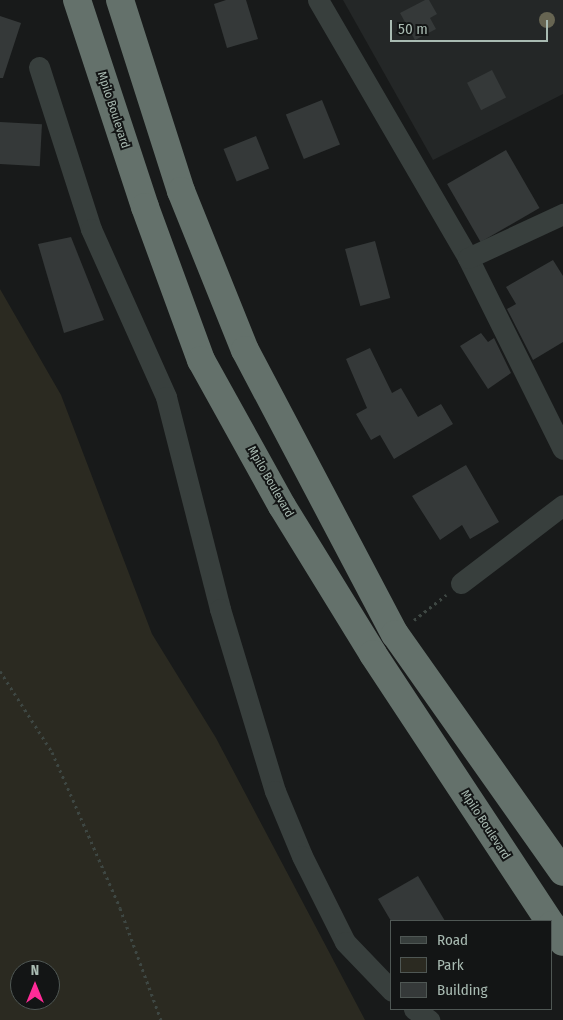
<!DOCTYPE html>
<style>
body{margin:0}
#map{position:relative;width:563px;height:1020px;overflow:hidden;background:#181a1a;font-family:"Fira Sans Condensed",sans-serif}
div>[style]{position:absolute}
.built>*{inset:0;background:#242727}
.green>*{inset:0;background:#2b2a21}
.building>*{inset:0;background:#353939;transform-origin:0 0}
.path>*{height:3px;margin-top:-1.5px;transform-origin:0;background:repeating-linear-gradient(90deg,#3e4743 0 2.5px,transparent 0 6.5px)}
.minor>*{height:21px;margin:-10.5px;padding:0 10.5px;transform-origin:10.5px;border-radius:10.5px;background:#383f3d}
.highway>*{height:28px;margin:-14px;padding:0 14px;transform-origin:14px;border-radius:14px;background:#64716b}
.trees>*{width:16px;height:16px;margin:-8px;border-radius:50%;background:#676552}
span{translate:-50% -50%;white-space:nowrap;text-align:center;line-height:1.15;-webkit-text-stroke:4px #131515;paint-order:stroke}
.street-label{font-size:12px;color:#a9bbb2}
.legend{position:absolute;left:390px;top:920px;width:162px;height:90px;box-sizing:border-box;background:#131515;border:1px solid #4f5754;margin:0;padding:6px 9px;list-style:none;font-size:15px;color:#a9bbb2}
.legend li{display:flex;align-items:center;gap:10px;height:25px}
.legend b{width:25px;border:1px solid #4f5754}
.north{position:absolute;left:10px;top:960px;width:50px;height:50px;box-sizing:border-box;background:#131515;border:1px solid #4f5754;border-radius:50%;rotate:0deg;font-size:14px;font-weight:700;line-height:20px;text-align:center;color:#a9bbb2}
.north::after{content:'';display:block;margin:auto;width:18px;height:22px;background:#ff2b97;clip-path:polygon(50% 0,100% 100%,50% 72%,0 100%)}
.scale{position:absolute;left:390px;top:20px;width:158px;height:22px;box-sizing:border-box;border:2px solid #a9bbb2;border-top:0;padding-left:6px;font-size:15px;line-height:18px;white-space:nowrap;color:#a9bbb2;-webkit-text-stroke:4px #131515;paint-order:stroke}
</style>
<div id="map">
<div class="built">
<i style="clip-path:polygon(343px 0,563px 0,563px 94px,433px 160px)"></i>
</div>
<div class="green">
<i style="clip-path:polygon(evenodd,0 289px,61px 395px,152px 634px,216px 738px,365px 1020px,0 1020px,0 289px,20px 970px,50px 970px,50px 1000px,20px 1000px,20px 970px)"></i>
</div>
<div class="building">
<i style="clip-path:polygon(226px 0,246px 0,258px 39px,227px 48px,214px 4px)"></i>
<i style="clip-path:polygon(425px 0,429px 0,437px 14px,430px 18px,436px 29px,415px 40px,400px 13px)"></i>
<i style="clip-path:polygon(0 16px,21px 23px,3px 78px,0 78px)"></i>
<i style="left:492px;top:70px;width:31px;height:28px;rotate:63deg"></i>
<i style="left:322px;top:100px;width:48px;height:39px;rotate:68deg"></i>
<i style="left:0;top:122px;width:42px;height:42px;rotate:3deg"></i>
<i style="left:256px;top:136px;width:35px;height:35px;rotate:68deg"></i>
<i style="left:506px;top:150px;width:67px;height:68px;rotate:60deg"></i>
<i style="clip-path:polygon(71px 237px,104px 320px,64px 333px,38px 244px)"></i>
<i style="left:375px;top:241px;width:59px;height:31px;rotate:75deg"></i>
<i style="clip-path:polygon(553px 260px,563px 276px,563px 342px,533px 360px,507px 309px,516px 304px,506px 287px)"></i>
<i style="clip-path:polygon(481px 333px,488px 342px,494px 338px,511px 373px,488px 389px,460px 346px)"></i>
<i style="clip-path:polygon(370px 348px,392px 393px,401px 388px,418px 417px,441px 404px,453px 424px,394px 459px,380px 435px,371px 440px,356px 414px,367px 408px,346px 359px)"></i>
<i style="clip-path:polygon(466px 465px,499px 522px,470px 539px,462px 525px,440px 540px,412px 496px)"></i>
<i style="clip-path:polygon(418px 876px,445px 921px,391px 921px,378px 899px)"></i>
</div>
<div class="path">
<i style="left:414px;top:620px;width:41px;rotate:-38deg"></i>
<i style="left:0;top:671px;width:96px;rotate:57.3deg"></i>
<i style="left:52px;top:752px;width:170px;rotate:66.4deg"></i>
<i style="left:120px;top:908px;width:119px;rotate:69.9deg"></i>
</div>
<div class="minor">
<i style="left:318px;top:0;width:298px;rotate:59.8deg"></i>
<i style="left:468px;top:258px;width:213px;rotate:63.6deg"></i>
<i style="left:39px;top:67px;width:170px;rotate:72.2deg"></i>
<i style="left:91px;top:229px;width:184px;rotate:65.9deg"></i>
<i style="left:166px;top:397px;width:219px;rotate:75.7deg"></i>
<i style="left:220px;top:609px;width:190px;rotate:73.2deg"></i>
<i style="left:275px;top:791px;width:70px;rotate:67.4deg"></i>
<i style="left:302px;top:856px;width:96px;rotate:63.4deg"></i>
<i style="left:345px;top:942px;width:68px;rotate:46.2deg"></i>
<i style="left:468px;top:258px;width:105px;rotate:-24.9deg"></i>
<i style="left:461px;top:583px;width:128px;rotate:-37.4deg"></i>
<i style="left:414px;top:1009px;width:19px;rotate:36deg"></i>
</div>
<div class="highway">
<i style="left:77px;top:0;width:218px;rotate:71.8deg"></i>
<i style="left:145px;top:207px;width:163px;rotate:69.9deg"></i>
<i style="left:201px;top:360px;width:167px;rotate:61deg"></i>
<i style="left:282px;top:506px;width:174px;rotate:58.4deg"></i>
<i style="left:373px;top:654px;width:320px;rotate:56.6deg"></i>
<i style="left:120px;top:0;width:201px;rotate:72.3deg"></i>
<i style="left:181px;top:191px;width:171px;rotate:68.1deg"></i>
<i style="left:245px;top:350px;width:321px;rotate:62.2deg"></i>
<i style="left:395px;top:634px;width:291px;rotate:54.8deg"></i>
<i style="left:552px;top:925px;width:20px;rotate:57deg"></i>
</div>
<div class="trees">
<i style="left:547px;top:20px"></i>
</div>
<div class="street-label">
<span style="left:113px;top:110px;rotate:72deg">Mpilo Boulevard</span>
<span style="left:270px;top:482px;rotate:60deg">Mpilo Boulevard</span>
<span style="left:485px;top:825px;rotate:57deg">Mpilo Boulevard</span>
</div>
<ul class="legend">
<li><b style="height:6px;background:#383f3d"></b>Road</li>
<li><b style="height:14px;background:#2b2a21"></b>Park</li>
<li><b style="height:14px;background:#353939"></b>Building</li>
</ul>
<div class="north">N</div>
<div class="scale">50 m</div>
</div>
